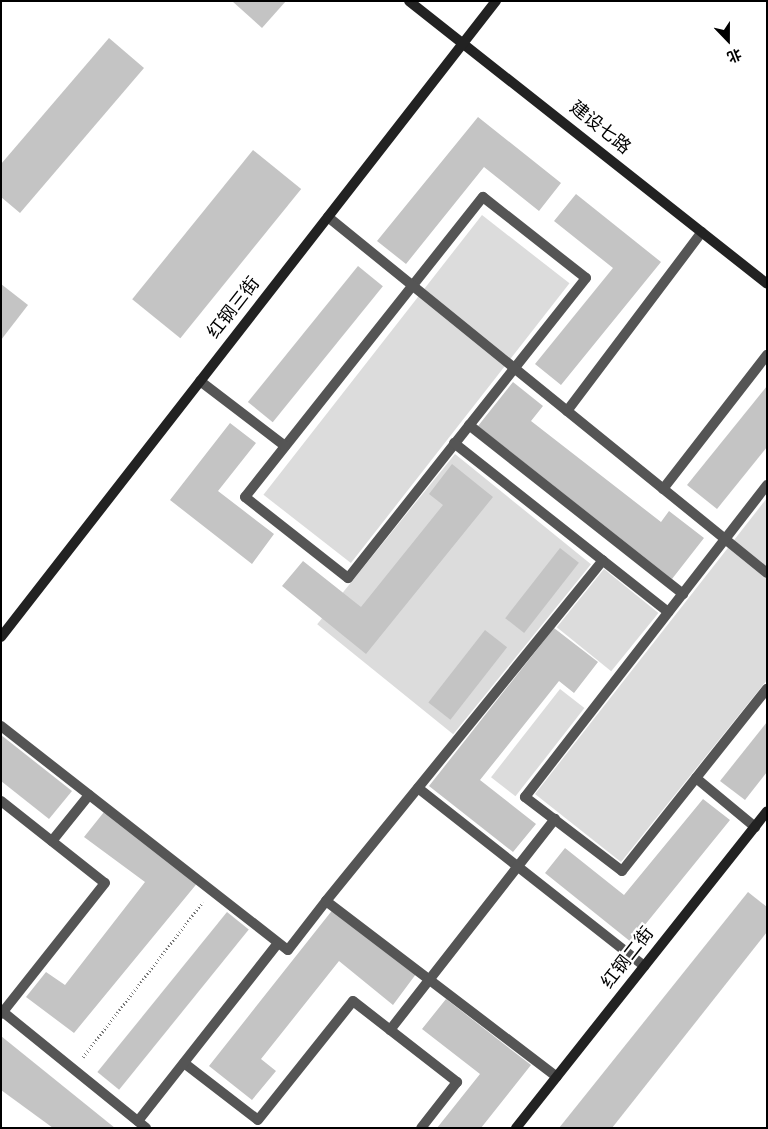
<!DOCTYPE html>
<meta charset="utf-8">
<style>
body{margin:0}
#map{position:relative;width:768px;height:1129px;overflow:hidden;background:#fff;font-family:Overpass,"Noto Sans SC",sans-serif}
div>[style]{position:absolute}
.green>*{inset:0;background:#dcdcdc;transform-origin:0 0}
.building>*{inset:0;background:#c4c4c4;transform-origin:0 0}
.path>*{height:3px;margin-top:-1.5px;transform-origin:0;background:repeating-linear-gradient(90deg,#777 0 1px,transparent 0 3.5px)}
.street>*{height:10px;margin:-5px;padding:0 5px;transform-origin:5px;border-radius:5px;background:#555}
.secondary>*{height:10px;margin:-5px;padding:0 5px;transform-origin:5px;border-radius:5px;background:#222}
span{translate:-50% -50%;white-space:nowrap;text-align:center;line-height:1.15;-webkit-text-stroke:4.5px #fff;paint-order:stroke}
.street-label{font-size:18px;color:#000}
.frame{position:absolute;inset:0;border:2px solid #000;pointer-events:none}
.north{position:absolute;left:703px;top:15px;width:50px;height:50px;-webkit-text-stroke:4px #fff;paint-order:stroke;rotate:158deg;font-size:14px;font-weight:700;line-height:20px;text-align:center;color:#000}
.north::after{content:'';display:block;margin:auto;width:18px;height:22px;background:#000;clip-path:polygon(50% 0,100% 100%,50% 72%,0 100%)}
</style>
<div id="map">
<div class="green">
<i style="left:482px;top:215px;width:111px;height:355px;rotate:38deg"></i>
<i style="left:455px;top:454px;width:175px;height:219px;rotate:39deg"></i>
<i style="clip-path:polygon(767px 498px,767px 680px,621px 862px,535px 794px)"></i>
<i style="left:604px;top:569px;width:70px;height:75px;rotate:39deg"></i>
<i style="left:560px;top:689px;width:31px;height:112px;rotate:38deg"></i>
</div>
<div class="building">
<i style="clip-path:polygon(232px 1px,286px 1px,262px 28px)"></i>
<i style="clip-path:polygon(109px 38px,144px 68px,20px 213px,1px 197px,1px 164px)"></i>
<i style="clip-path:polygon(478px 117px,561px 183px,539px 211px,484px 167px,406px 264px,377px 241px)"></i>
<i style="left:253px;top:150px;width:62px;height:192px;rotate:39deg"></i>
<i style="clip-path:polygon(576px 194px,661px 262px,561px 385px,535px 364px,613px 268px,554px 221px)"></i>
<i style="left:358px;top:266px;width:32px;height:175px;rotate:39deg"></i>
<i style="clip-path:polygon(1px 284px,28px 305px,1px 340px)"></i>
<i style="clip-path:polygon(513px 382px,543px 406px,531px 421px,661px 522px,669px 511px,704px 538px,672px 579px,478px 426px)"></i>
<i style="clip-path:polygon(767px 386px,767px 447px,717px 509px,687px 485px)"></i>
<i style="clip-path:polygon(230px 423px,256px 443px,218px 491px,274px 534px,252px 564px,170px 500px)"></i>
<i style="clip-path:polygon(452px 464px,493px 497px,366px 654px,282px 586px,303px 561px,361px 607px,443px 505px,429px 494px)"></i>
<i style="left:560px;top:548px;width:24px;height:89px;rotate:38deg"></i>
<i style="clip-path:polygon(554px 628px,598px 662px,574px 693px,559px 681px,480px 780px,536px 824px,513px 852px,429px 786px)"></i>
<i style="left:485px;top:630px;width:28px;height:92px;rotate:38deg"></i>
<i style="clip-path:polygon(767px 722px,767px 772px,745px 800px,720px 781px)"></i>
<i style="clip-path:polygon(1px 735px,72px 791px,49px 819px,1px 781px)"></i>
<i style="clip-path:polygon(703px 799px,730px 820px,631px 942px,545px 873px,565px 848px,624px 895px)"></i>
<i style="clip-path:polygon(104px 812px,199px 881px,74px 1033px,26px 997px,46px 972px,65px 985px,145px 882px,84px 837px)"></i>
<i style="clip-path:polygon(748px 892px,767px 907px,767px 932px,612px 1128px,559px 1128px)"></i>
<i style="clip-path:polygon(334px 908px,416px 974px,393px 1005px,339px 961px,261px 1059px,276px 1071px,252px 1100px,209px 1066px)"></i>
<i style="left:227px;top:912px;width:28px;height:206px;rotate:39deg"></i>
<i style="clip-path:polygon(446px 999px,531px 1065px,481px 1128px,437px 1128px,480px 1074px,422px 1029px)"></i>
<i style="clip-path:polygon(1px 1036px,115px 1128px,53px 1128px,1px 1090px)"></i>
</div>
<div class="path">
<i style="left:83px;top:1057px;width:196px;rotate:-52.3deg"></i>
</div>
<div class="street">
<i style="left:483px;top:197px;width:131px;rotate:38.2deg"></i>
<i style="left:586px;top:278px;width:383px;rotate:128.4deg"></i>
<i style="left:348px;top:578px;width:131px;rotate:-141.8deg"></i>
<i style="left:245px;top:497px;width:383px;rotate:-51.6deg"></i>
<i style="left:328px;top:217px;width:565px;rotate:39.04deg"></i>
<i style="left:200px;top:381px;width:107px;rotate:37.4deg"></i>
<i style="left:567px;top:411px;width:224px;rotate:-53deg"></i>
<i style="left:469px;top:425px;width:273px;rotate:38.3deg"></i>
<i style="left:454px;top:443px;width:273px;rotate:38.3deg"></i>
<i style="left:767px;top:485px;width:395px;rotate:127.8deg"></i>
<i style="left:525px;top:797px;width:122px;rotate:37.3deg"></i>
<i style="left:622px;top:871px;width:233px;rotate:-51.5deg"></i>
<i style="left:663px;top:489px;width:170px;rotate:-52.2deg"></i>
<i style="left:1px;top:726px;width:364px;rotate:38deg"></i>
<i style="left:288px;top:950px;width:62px;rotate:-52.2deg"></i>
<i style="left:326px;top:901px;width:290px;rotate:37.3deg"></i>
<i style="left:696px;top:778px;width:77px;rotate:39.7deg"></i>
<i style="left:418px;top:788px;width:288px;rotate:38.2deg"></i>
<i style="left:1px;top:801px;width:132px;rotate:38.3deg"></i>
<i style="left:105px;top:883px;width:167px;rotate:128.4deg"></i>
<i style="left:52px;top:841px;width:59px;rotate:-51.2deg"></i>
<i style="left:326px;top:901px;width:439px;rotate:-50.9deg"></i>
<i style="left:3px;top:1012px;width:184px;rotate:39deg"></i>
<i style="left:390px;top:1030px;width:268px;rotate:-52deg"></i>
<i style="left:184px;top:1063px;width:93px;rotate:37.6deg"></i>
<i style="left:258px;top:1120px;width:152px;rotate:-51.4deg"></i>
<i style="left:353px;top:1001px;width:132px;rotate:37.9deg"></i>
<i style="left:457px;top:1082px;width:58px;rotate:128deg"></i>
<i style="left:138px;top:1121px;width:226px;rotate:-51.8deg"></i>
</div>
<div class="secondary">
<i style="left:409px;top:1px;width:456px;rotate:38.3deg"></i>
<i style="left:1px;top:637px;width:806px;rotate:-52.11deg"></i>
<i style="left:516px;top:1128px;width:404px;rotate:-51.6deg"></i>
</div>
<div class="street-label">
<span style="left:599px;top:129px;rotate:39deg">建设七路</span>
<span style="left:235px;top:309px;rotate:-52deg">红钢三街</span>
<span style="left:629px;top:959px;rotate:-52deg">红钢二街</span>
</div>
<div class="frame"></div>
<div class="north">北</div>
</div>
